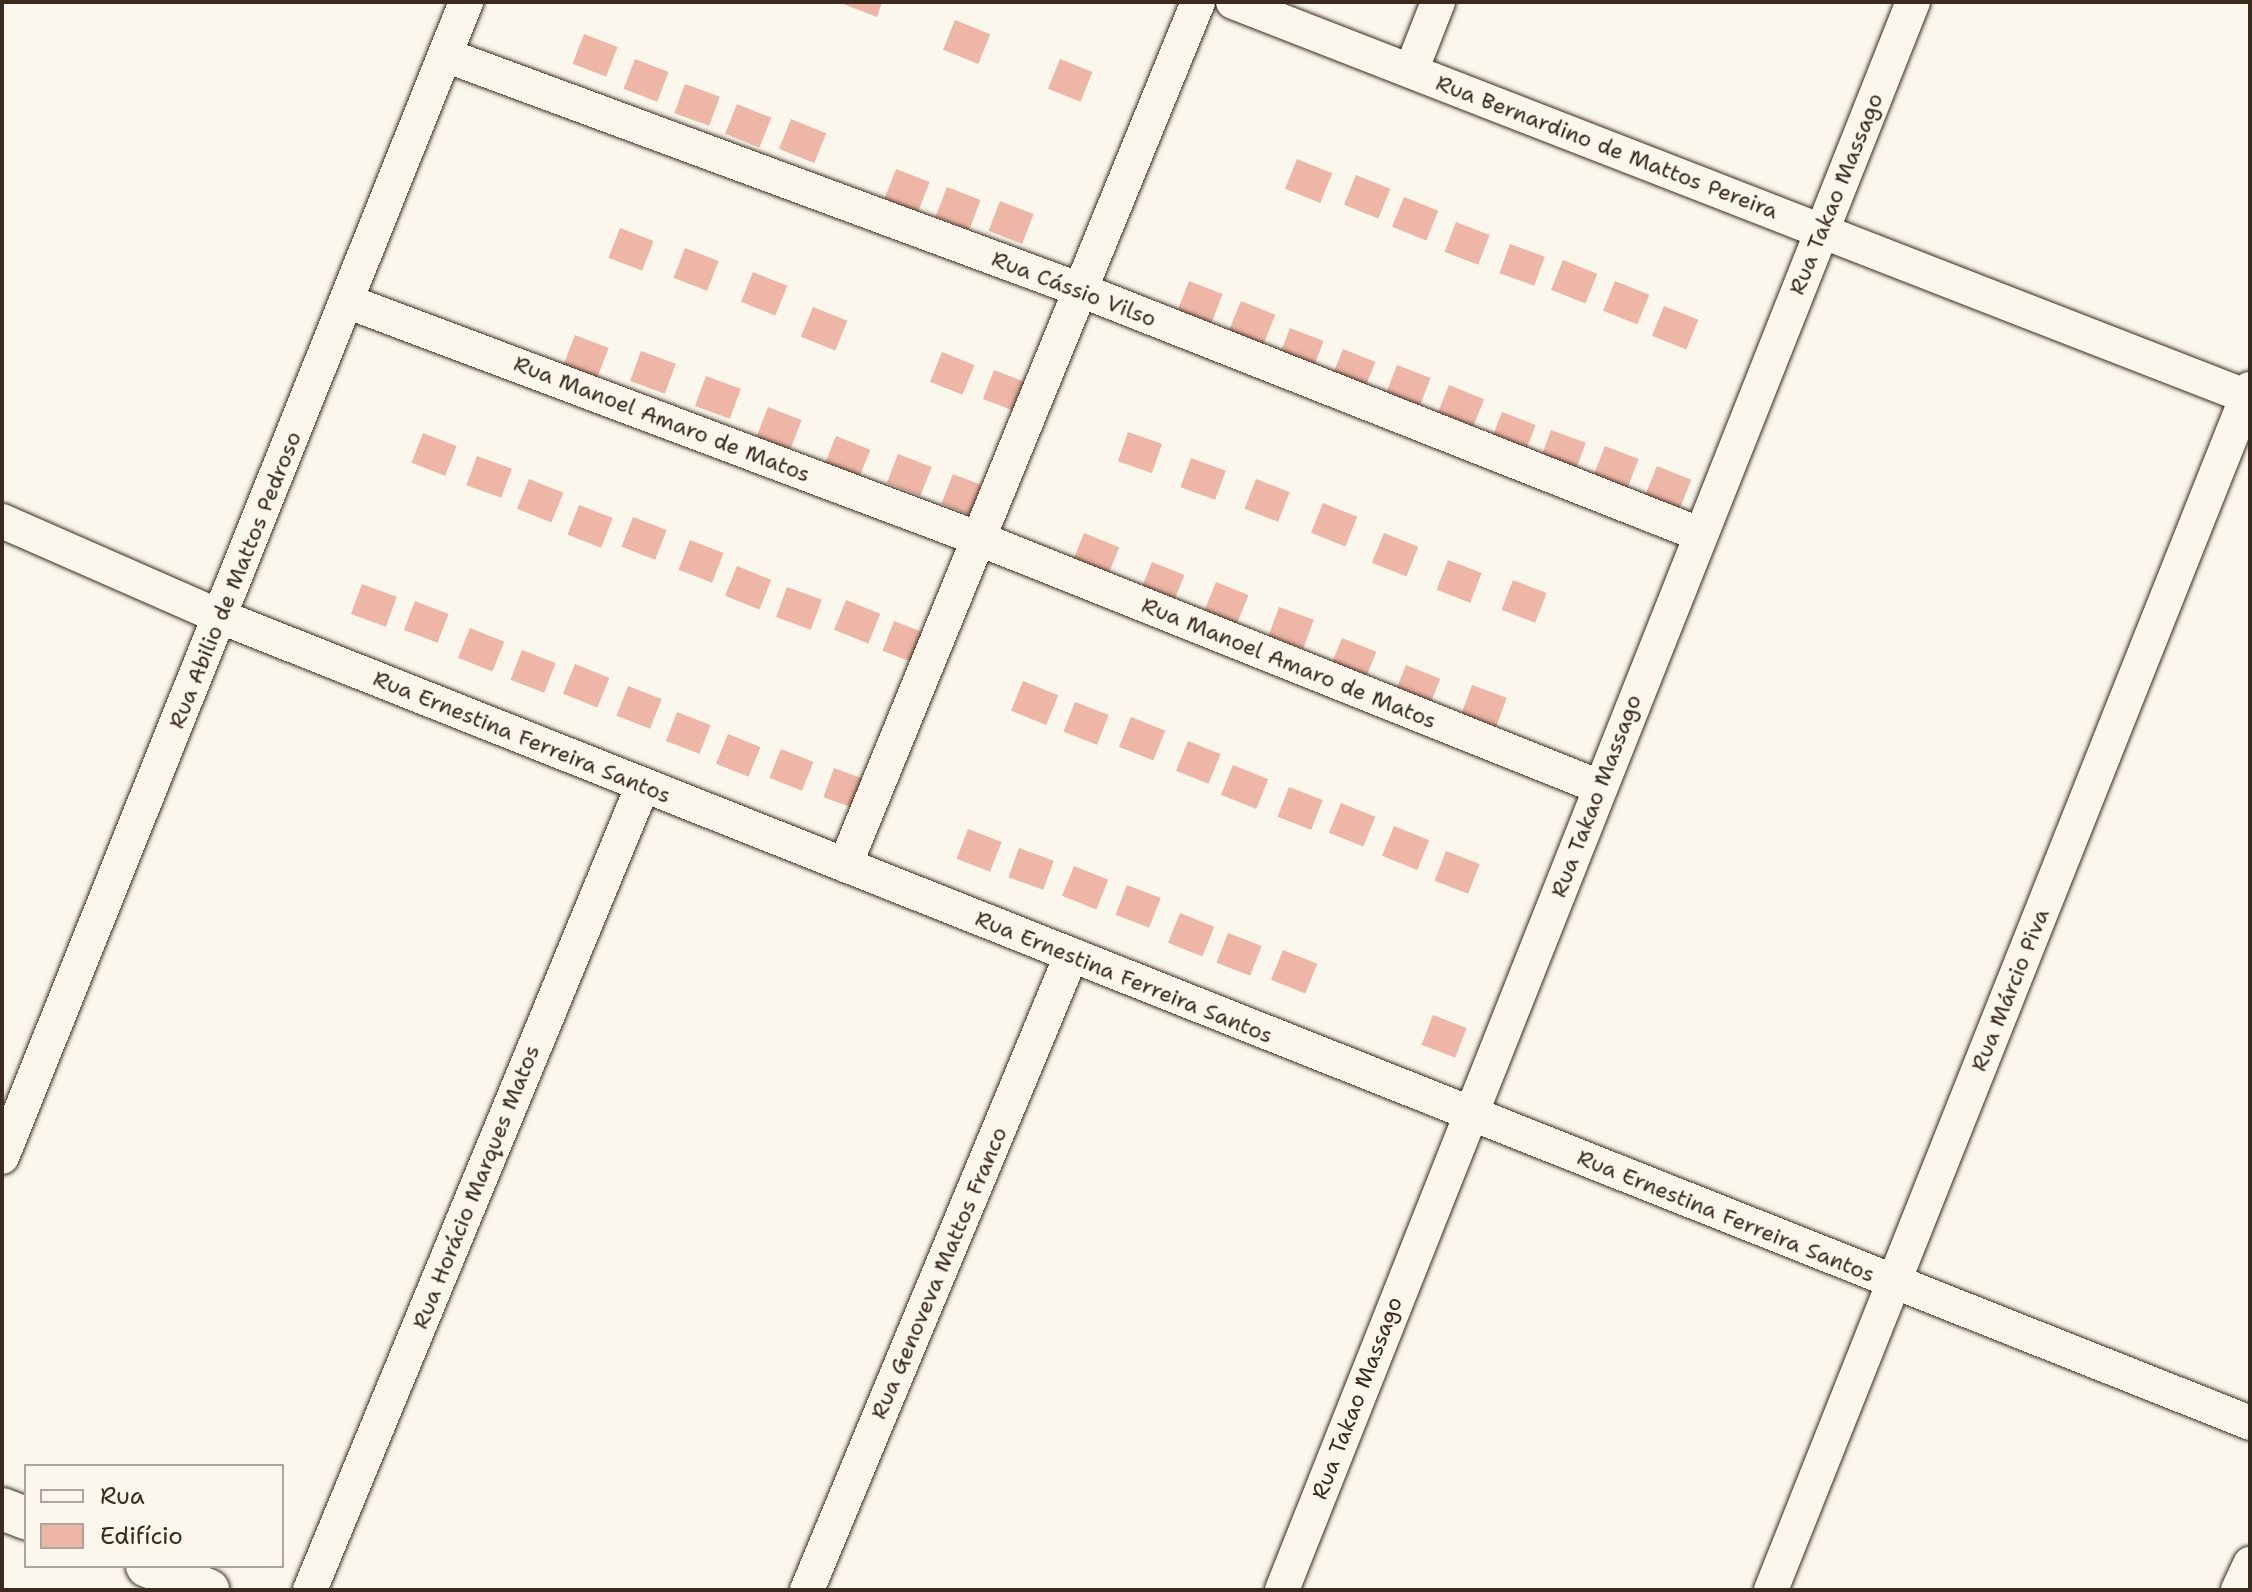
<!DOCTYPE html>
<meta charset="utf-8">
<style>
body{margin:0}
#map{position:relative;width:2252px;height:1592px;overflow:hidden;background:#fbf7ec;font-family:"Shantell Sans",sans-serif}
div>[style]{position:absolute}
.building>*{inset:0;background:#eeb6a6;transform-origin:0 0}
.roads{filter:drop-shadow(0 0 2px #3b2a1e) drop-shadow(0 0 2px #3b2a1e)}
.minor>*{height:34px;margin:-17px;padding:0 17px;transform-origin:17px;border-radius:17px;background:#fbf7ec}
.tertiary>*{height:42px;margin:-21px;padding:0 21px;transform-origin:21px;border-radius:21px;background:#fbf7ec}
span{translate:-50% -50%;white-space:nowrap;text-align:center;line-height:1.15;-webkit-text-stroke:6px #fbf7ec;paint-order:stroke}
.street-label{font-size:22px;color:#3b2a1e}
.frame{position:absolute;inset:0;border:4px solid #3b2a1e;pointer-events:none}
.legend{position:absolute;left:24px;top:1464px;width:260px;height:104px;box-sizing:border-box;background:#fbf7ec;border:2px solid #aea59a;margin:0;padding:10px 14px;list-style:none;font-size:24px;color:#3b2a1e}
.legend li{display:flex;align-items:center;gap:16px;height:40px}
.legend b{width:40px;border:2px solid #aea59a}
</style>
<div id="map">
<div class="building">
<i style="clip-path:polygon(838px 2px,882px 2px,877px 17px)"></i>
<i style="left:955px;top:20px;width:38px;height:32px;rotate:22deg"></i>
<i style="left:584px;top:34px;width:36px;height:32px;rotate:21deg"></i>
<i style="left:635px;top:59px;width:36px;height:32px;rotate:21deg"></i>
<i style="left:1060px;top:59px;width:35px;height:32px;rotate:22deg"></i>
<i style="left:685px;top:84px;width:37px;height:31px;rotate:20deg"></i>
<i style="left:737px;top:104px;width:37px;height:32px;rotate:22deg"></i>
<i style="left:791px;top:119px;width:38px;height:32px;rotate:22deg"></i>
<i style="left:1297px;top:159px;width:38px;height:32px;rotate:22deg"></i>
<i style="left:896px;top:169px;width:36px;height:32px;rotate:21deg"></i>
<i style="left:1356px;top:175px;width:37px;height:32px;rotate:22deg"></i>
<i style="left:947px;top:187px;width:36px;height:32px;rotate:21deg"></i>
<i style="left:1404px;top:197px;width:37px;height:32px;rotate:22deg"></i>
<i style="left:1000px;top:201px;width:36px;height:32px;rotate:21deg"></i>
<i style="left:1456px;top:222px;width:36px;height:32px;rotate:21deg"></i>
<i style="left:620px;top:228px;width:36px;height:32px;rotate:21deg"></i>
<i style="left:1510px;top:244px;width:37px;height:31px;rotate:20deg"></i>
<i style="left:685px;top:248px;width:36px;height:32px;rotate:21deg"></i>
<i style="left:1563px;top:260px;width:37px;height:32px;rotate:22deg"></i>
<i style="left:753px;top:272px;width:37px;height:32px;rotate:22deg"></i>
<i style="left:1189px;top:281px;width:36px;height:31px;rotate:21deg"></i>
<i style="left:1615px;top:281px;width:37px;height:32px;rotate:22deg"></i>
<i style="left:1241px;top:301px;width:37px;height:33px;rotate:22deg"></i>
<i style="left:1664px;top:306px;width:37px;height:32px;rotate:22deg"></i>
<i style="left:813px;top:307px;width:37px;height:32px;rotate:22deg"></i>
<i style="left:1290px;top:328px;width:36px;height:32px;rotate:21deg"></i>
<i style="left:575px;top:335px;width:36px;height:32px;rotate:21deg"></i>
<i style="left:1343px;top:349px;width:35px;height:32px;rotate:22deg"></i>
<i style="left:641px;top:351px;width:37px;height:32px;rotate:20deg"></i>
<i style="left:942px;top:352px;width:35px;height:32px;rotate:22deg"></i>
<i style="left:1397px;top:365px;width:36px;height:32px;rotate:21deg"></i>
<i style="left:994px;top:370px;width:36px;height:31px;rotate:21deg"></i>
<i style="left:706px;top:376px;width:37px;height:32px;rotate:20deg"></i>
<i style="left:1449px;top:385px;width:38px;height:32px;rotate:22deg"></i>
<i style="left:768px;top:407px;width:36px;height:32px;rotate:21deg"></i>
<i style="left:1502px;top:412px;width:36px;height:32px;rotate:21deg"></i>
<i style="left:1551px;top:430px;width:37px;height:32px;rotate:20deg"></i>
<i style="left:1128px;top:432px;width:36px;height:31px;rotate:19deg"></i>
<i style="left:423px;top:433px;width:36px;height:32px;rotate:21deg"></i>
<i style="left:836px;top:436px;width:37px;height:32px;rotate:22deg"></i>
<i style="left:1605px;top:446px;width:36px;height:32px;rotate:21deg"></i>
<i style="left:898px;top:454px;width:36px;height:31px;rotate:21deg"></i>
<i style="left:477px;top:456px;width:37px;height:31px;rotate:20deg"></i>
<i style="left:1191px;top:458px;width:37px;height:31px;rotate:20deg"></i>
<i style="left:1657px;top:466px;width:37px;height:33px;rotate:22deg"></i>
<i style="left:953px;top:474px;width:36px;height:32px;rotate:21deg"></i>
<i style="left:529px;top:479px;width:37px;height:32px;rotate:22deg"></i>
<i style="left:1256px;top:479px;width:36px;height:32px;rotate:21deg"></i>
<i style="left:1323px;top:503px;width:37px;height:32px;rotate:22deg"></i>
<i style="left:579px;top:505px;width:36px;height:32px;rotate:21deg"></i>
<i style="left:633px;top:517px;width:36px;height:32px;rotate:21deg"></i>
<i style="left:1084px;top:533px;width:38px;height:32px;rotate:22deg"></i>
<i style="left:1384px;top:533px;width:37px;height:32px;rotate:22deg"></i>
<i style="left:690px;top:540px;width:36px;height:32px;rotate:21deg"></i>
<i style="left:1448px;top:560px;width:36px;height:32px;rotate:21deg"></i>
<i style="left:1152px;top:562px;width:35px;height:31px;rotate:22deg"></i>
<i style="left:737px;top:566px;width:37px;height:32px;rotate:22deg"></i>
<i style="left:1513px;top:580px;width:36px;height:32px;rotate:21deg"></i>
<i style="left:1216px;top:582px;width:35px;height:32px;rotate:22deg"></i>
<i style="left:362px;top:584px;width:37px;height:32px;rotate:20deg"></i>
<i style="left:787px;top:587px;width:37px;height:32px;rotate:20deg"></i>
<i style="left:846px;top:600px;width:37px;height:32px;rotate:22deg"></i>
<i style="left:415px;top:601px;width:36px;height:31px;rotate:21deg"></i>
<i style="left:1279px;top:607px;width:37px;height:31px;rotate:20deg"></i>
<i style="left:894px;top:621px;width:36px;height:32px;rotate:21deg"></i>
<i style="left:470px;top:628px;width:37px;height:32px;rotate:22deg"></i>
<i style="left:1342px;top:638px;width:37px;height:32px;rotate:22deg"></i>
<i style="left:522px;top:650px;width:36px;height:32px;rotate:21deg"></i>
<i style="left:575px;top:664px;width:37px;height:32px;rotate:22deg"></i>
<i style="left:1406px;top:665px;width:37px;height:33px;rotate:22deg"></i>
<i style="left:1023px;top:681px;width:38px;height:32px;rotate:22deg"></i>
<i style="left:1472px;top:685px;width:37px;height:32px;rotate:20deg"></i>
<i style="left:628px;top:686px;width:36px;height:32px;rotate:21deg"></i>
<i style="left:1075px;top:702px;width:36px;height:32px;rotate:21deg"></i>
<i style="left:677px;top:712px;width:36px;height:31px;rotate:21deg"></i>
<i style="left:1131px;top:717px;width:37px;height:32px;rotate:22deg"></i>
<i style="left:728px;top:734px;width:35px;height:32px;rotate:22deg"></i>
<i style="left:1188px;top:741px;width:35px;height:32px;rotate:22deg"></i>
<i style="left:781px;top:749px;width:35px;height:31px;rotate:22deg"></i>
<i style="left:1233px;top:765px;width:38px;height:32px;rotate:22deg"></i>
<i style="left:834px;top:768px;width:37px;height:31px;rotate:20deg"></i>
<i style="left:1289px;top:787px;width:36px;height:32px;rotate:21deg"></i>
<i style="left:1341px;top:803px;width:37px;height:32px;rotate:22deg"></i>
<i style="left:1394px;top:826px;width:38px;height:32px;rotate:22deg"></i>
<i style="left:968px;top:829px;width:36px;height:32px;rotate:21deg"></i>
<i style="left:1019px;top:848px;width:37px;height:31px;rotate:20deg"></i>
<i style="left:1446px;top:851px;width:36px;height:32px;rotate:21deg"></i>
<i style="left:1074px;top:866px;width:37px;height:32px;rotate:22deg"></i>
<i style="left:1127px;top:885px;width:36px;height:32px;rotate:21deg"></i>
<i style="left:1180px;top:913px;width:37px;height:32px;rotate:22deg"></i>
<i style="left:1228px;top:933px;width:36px;height:32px;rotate:21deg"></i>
<i style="left:1283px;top:950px;width:37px;height:32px;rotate:22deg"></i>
<i style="left:1433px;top:1015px;width:36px;height:32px;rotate:21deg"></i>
</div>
<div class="roads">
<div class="minor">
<i style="left:1233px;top:2px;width:1091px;rotate:21.27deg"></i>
<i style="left:445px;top:55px;width:675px;rotate:20.29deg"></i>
<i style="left:1078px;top:289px;width:668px;rotate:21.53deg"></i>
<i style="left:1411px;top:71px;width:74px;rotate:-68.6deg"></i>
<i style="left:346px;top:301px;width:674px;rotate:20.59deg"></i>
<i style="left:977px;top:538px;width:671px;rotate:21.79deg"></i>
<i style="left:2px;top:521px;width:239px;rotate:23.7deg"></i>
<i style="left:221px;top:617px;width:2183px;rotate:21.66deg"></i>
<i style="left:845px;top:865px;width:932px;rotate:-67.75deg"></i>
<i style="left:2px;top:1157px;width:1245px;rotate:-68.11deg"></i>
<i style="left:310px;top:1590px;width:871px;rotate:-67.53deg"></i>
<i style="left:807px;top:1590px;width:687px;rotate:-67.39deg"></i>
<i style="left:1282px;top:1590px;width:1709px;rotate:-68.33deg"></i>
<i style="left:1771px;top:1590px;width:1293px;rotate:-68.26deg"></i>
<i style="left:2238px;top:1590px;width:29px;rotate:-65deg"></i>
</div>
<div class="tertiary">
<i style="left:2px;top:1509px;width:26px;rotate:21deg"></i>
<i style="left:147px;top:1566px;width:66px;rotate:21.5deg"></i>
</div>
</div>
<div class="street-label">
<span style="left:1607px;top:147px;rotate:21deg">Rua Bernardino de Mattos Pereira</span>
<span style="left:1836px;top:194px;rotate:-68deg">Rua Takao Massago</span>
<span style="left:1074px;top:289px;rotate:21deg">Rua Cássio Vilso</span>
<span style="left:662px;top:419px;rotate:21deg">Rua Manoel Amaro de Matos</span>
<span style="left:235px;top:580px;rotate:-68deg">Rua Abilio de Mattos Pedroso</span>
<span style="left:1289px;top:663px;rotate:22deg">Rua Manoel Amaro de Matos</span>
<span style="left:522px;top:737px;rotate:22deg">Rua Ernestina Ferreira Santos</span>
<span style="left:1596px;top:796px;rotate:-69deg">Rua Takao Massago</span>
<span style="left:1124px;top:977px;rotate:22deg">Rua Ernestina Ferreira Santos</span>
<span style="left:2010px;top:990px;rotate:-68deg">Rua Márcio Piva</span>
<span style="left:476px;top:1187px;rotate:-68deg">Rua Horácio Marques Matos</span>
<span style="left:1726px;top:1216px;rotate:22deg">Rua Ernestina Ferreira Santos</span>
<span style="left:939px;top:1273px;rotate:-67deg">Rua Genoveva Mattos Franco</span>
<span style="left:1357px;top:1398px;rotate:-69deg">Rua Takao Massago</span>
</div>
<div class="frame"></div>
<ul class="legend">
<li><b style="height:10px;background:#fbf7ec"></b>Rua</li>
<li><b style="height:22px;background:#eeb6a6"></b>Edifício</li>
</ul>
</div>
